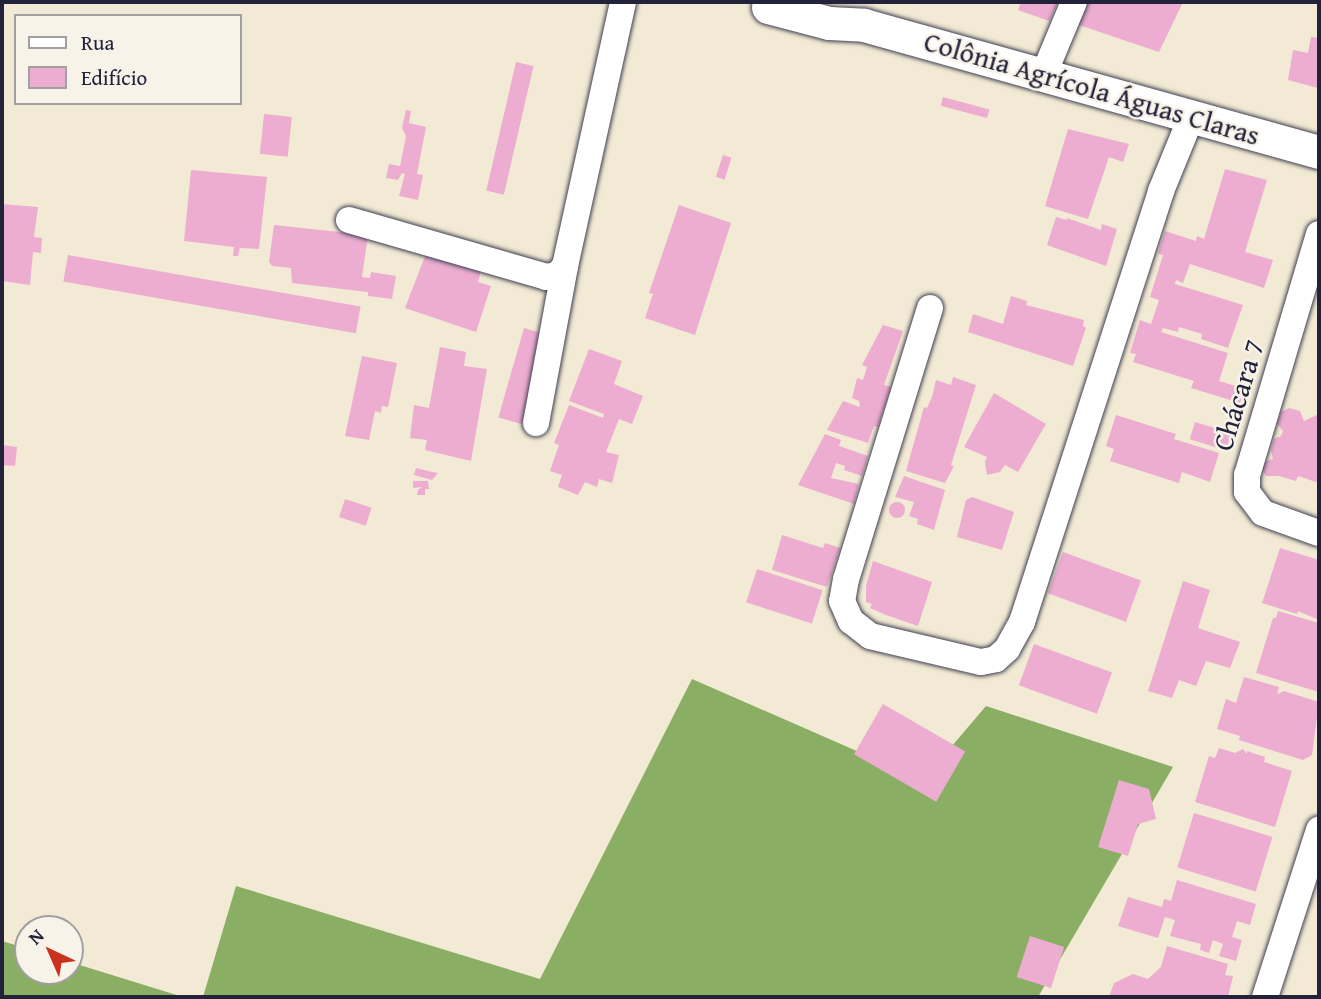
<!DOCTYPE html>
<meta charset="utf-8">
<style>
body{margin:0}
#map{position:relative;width:1321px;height:999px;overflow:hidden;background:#f2ead4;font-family:"Gentium Book Plus",serif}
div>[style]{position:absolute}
.forest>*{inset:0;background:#8aae63}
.building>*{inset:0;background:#ecadd0;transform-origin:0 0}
.round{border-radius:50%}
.roads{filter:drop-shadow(0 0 2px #414052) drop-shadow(0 0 2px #414052)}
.minor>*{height:26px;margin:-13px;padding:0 13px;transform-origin:13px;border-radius:13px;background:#fff}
.major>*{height:33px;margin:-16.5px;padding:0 16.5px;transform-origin:16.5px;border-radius:16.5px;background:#fff}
span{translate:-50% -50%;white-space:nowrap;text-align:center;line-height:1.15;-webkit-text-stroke:5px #f7f3e8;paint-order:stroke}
.street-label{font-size:28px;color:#22223b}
.frame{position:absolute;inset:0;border:4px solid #22223b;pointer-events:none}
.legend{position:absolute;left:14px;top:14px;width:228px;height:91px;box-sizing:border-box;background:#f7f3e8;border:2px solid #a29fa3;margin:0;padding:9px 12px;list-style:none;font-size:21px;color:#22223b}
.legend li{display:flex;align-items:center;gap:14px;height:35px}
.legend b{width:35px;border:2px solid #a29fa3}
.north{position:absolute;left:14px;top:915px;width:70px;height:70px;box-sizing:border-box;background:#f7f3e8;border:2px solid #a29fa3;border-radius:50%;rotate:316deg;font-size:19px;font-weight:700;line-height:28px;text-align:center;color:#22223b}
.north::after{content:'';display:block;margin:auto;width:24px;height:32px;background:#c8321e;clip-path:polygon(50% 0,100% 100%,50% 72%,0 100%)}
</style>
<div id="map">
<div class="forest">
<i style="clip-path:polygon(692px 679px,923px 780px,986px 706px,1173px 767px,1038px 997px,203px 997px,236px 886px,540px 979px)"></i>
<i style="clip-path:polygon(2px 941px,28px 949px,28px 971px,70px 971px,70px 962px,183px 997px,2px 997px)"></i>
</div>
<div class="building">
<i style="clip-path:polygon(1021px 2px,1058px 2px,1049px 21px,1018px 10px)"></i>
<i style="clip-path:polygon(1087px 2px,1183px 2px,1159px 52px,1076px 24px)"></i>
<i style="clip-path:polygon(1311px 37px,1319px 38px,1318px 88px,1288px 80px,1293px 50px,1308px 53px)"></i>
<i style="left:516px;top:62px;width:18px;height:132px;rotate:13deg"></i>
<i style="left:943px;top:97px;width:48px;height:9px;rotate:15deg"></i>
<i style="clip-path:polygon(406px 110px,411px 111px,409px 123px,426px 127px,417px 174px,423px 175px,418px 200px,399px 196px,405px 174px,402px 173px,398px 180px,386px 178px,389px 164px,400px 166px,406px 136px,402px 128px)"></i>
<i style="left:264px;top:114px;width:28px;height:40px;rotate:6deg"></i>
<i style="clip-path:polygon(1068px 129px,1129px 144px,1123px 162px,1109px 157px,1088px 219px,1045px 206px)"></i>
<i style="left:723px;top:155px;width:9px;height:23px;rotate:18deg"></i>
<i style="clip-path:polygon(1225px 169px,1267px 180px,1245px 252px,1273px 260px,1264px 288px,1190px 264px,1183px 283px,1176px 280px,1175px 284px,1243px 305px,1228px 348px,1201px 339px,1202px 334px,1179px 327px,1178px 332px,1163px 328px,1161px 332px,1228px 353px,1219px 381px,1245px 389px,1240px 403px,1191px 388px,1194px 381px,1133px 362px,1136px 354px,1130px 353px,1140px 320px,1151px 324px,1159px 300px,1150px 297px,1163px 255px,1158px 254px,1165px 231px,1196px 241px,1197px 236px,1204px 239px)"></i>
<i style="clip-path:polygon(191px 170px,267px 177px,259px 249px,240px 248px,238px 256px,233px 256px,234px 247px,184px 241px)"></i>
<i style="clip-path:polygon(2px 204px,38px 207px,34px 237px,42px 238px,41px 253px,33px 252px,30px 285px,2px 281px)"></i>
<i style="clip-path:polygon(679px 205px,731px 223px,695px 335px,645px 318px,653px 294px,649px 293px)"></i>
<i style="clip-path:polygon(1056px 217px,1067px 220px,1067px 218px,1101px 230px,1102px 224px,1117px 229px,1106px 266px,1047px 245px)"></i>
<i style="clip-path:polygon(274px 225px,368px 235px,362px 277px,370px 278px,371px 272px,396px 276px,392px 299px,368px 296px,368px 292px,359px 291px,292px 283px,291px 268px,272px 266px,269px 262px)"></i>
<i style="clip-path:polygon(429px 246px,483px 263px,478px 282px,491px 286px,476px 332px,405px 308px)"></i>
<i style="left:68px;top:255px;width:297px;height:27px;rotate:10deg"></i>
<i style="clip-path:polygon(1011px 296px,1027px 301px,1026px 305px,1084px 320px,1083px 326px,1086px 328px,1073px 366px,968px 332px,973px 314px,1003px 324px)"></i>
<i style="clip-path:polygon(883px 325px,903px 331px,884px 385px,891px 387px,878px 427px,874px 426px,868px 443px,827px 430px,843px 401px,860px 407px,859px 401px,852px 398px,857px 378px,863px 380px,867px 367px,862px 365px)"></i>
<i style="left:524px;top:328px;width:32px;height:93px;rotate:16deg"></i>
<i style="clip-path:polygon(440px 347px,466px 352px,464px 366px,487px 369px,471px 461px,425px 450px,427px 440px,410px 438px,414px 405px,429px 408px)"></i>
<i style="clip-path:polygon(589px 349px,622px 361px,614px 384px,643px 396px,632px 424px,619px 419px,606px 452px,619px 455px,612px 483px,599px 479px,597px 487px,585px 482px,578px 495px,558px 487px,562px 475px,550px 471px,559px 445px,554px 443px,569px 405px,603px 418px,604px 414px,569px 401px)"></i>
<i style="clip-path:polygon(362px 356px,397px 363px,388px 407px,382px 406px,381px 413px,375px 411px,369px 440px,345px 436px)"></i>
<i style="clip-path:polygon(953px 377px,976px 385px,951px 465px,954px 466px,945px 483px,906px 471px,924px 407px,927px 408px,932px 397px,936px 380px,951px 385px)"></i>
<i style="clip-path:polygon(994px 393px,1046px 424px,1018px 472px,1005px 465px,1000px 472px,987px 475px,985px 462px,987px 457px,964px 447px)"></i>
<i style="clip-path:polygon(1289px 408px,1300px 411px,1304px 421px,1319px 414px,1319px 483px,1298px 476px,1296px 481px,1279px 476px,1266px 476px,1262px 469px,1264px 462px,1273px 459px,1271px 450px,1274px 439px,1281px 436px,1283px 431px,1277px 424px,1281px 412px)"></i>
<i style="clip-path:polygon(1116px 415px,1176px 434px,1174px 439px,1219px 453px,1210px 482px,1182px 472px,1179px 483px,1110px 461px,1114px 449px,1106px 446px)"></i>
<i style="left:1195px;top:422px;width:38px;height:18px;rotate:17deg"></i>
<i style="clip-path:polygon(825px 434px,841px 440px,839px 446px,868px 456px,862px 476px,844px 470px,845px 466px,836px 463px,831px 478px,859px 484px,854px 504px,798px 485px)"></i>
<i style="clip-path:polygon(2px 445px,17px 447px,15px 466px,2px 465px)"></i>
<i style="clip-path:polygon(416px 468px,432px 472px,438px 473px,432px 480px,414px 475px)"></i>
<i style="clip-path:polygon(904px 476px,945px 490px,934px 530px,917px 524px,918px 519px,909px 516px,914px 502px,895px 497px)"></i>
<i style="clip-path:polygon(413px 481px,428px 481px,429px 489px,425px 489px,425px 495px,417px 495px,418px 490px,422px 487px,413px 488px)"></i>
<i style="clip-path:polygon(972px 497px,1014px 512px,1002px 550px,957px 537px,966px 500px)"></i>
<i style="left:345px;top:499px;width:28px;height:19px;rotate:18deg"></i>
<i class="round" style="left:889px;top:502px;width:16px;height:16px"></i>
<i style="clip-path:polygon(782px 535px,823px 548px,825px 543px,840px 548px,827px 587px,772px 570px)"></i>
<i style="clip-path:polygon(1280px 548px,1319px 560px,1319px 620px,1298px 611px,1297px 614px,1262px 603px)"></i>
<i style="left:1063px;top:552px;width:83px;height:44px;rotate:20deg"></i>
<i style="clip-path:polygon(873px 561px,932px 582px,918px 626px,886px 615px,870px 608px,872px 604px,866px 602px,866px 586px)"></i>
<i style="left:757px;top:569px;width:69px;height:35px;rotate:18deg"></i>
<i style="clip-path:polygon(1183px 581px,1210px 590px,1198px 628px,1240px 642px,1230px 668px,1206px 661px,1196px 686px,1179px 680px,1172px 698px,1148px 691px)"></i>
<i style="clip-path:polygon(1278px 611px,1319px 623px,1319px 692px,1256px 673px,1273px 618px,1276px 618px)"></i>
<i style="left:1034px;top:644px;width:83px;height:44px;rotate:20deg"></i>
<i style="clip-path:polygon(1244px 677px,1279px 687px,1277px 694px,1284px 691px,1319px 702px,1312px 755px,1303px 760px,1239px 740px,1240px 736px,1217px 729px,1226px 699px,1236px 703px)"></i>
<i style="left:883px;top:704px;width:95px;height:58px;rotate:30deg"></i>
<i style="clip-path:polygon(1219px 748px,1235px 753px,1243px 749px,1247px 754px,1247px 751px,1265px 757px,1264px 762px,1292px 771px,1275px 827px,1195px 802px,1209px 756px,1215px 758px)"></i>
<i style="clip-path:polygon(1119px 780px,1149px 789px,1156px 819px,1138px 824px,1128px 856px,1098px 847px)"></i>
<i style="left:1194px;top:813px;width:82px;height:57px;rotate:17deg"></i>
<i style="clip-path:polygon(1177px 880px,1256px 904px,1250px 925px,1237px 921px,1232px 937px,1242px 940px,1236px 961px,1219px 956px,1223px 944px,1213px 940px,1209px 953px,1200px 950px,1201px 944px,1170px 936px,1175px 920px,1165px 917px,1158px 938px,1118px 926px,1128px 897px,1162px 907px,1164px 899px,1171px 901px)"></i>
<i style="left:1030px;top:936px;width:36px;height:43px;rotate:18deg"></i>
<i style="clip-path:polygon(1167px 946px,1228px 964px,1225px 975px,1233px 976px,1228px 997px,1109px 997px,1114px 983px,1133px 974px,1148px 979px,1161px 967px)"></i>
</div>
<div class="roads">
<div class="minor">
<i style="left:1043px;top:76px;width:80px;rotate:-67.3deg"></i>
<i style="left:349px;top:220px;width:205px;rotate:16.1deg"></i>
<i style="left:546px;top:277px;width:11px;rotate:-10deg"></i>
<i style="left:557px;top:275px;width:12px;rotate:-48deg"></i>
<i style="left:565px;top:266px;width:270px;rotate:-77.6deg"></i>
<i style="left:1319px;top:234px;width:252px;rotate:106.6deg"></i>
<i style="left:1247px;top:475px;width:17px;rotate:90deg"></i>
<i style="left:1247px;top:492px;width:26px;rotate:53deg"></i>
<i style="left:1263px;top:513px;width:59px;rotate:19.7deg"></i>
<i style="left:930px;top:308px;width:284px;rotate:107.2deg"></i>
<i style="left:846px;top:579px;width:22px;rotate:100deg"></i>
<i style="left:842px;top:601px;width:22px;rotate:66deg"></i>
<i style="left:851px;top:621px;width:24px;rotate:38deg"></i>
<i style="left:870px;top:636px;width:114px;rotate:13.2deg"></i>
<i style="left:981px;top:662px;width:15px;rotate:-11deg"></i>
<i style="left:996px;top:659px;width:15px;rotate:-42deg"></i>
<i style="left:1007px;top:649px;width:31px;rotate:-61deg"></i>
<i style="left:1022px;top:622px;width:453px;rotate:-72.1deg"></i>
<i style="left:1161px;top:191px;width:82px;rotate:-67.8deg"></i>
<i style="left:536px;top:423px;width:160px;rotate:-79.5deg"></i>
<i style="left:1265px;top:997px;width:176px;rotate:-72.1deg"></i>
</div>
<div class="major">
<i style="left:768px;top:7px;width:63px;rotate:14.7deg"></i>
<i style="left:829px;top:23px;width:35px;rotate:3deg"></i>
<i style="left:864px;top:25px;width:472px;rotate:15.6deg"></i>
</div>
</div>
<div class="street-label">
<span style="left:1092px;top:88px;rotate:16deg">Colônia Agrícola Águas Claras</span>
<span style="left:1238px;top:395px;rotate:-73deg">Chácara 7</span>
</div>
<div class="frame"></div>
<ul class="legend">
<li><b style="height:9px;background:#fff"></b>Rua</li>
<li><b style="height:19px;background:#ecadd0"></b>Edifício</li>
</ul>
<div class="north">N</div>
</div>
